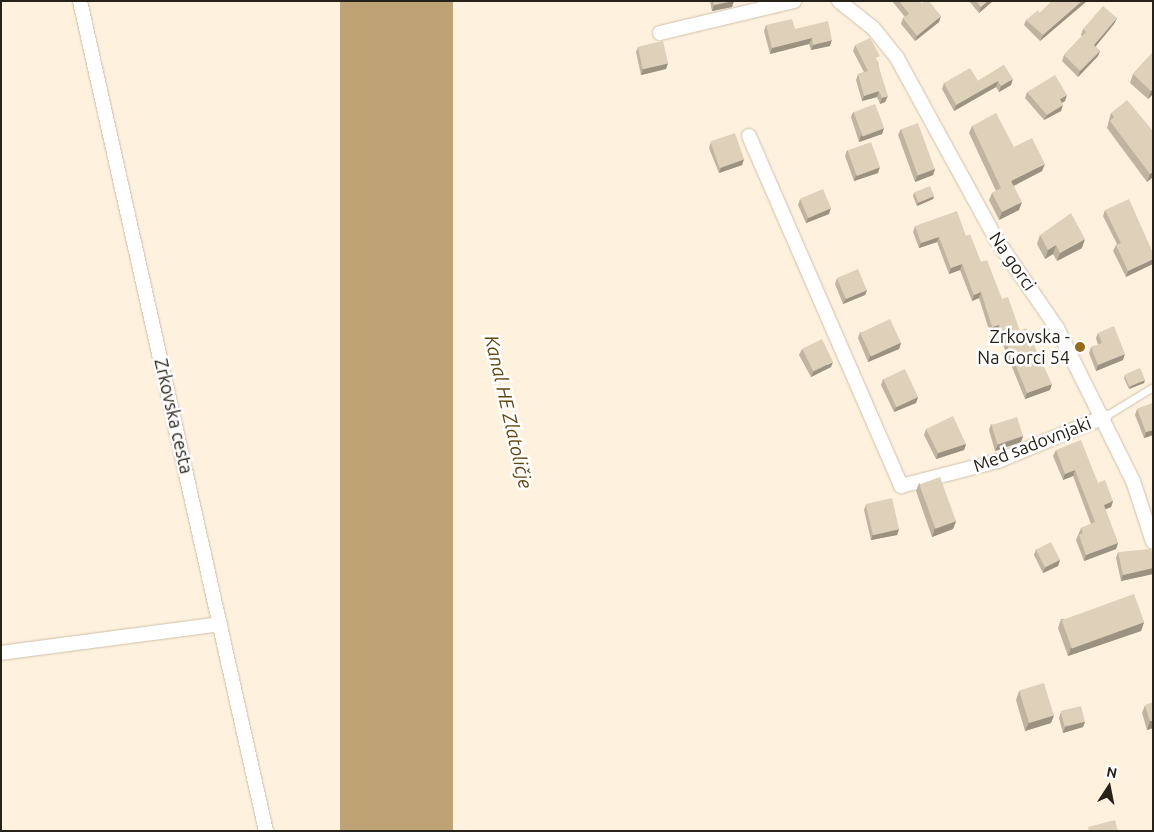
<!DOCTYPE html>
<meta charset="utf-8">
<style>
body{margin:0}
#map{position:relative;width:1154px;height:832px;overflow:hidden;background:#fef2df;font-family:Ubuntu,sans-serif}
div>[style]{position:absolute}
.water>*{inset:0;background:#c0a374;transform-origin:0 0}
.roads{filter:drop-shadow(0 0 1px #cfc0a9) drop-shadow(0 0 1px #cfc0a9)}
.lane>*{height:7px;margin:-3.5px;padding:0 3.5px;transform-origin:3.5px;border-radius:3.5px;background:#fff}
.street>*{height:14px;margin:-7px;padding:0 7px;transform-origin:7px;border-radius:7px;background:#fff}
.wall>*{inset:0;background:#c0b39f}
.shaded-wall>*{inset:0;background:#9c9282}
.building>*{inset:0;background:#dfd0b9;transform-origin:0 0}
.dots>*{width:14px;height:14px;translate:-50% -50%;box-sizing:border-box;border:2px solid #fff;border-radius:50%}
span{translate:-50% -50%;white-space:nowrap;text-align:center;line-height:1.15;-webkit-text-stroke:5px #fff;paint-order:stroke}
.street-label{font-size:18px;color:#272219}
.poi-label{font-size:18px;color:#272219}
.right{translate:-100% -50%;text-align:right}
.water-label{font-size:19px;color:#62450a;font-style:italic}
.frame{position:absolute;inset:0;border:2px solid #272219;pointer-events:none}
.north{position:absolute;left:1084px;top:762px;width:50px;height:50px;-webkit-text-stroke:4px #fff;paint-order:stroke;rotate:11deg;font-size:14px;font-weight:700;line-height:20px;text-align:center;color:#272219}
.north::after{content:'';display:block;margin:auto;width:18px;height:22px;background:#272219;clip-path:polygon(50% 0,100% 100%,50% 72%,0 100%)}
</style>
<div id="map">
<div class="water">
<i style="left:340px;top:1px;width:113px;height:851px"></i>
</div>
<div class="roads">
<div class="lane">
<i style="left:1104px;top:417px;width:57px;rotate:-31.5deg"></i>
</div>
<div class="street">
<i style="left:80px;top:1px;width:851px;rotate:77.37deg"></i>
<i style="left:839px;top:1px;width:43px;rotate:38.5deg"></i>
<i style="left:873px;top:28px;width:38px;rotate:51deg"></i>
<i style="left:897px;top:58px;width:206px;rotate:61.3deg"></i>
<i style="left:996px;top:239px;width:108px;rotate:55.6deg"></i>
<i style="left:1057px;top:328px;width:171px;rotate:63.6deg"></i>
<i style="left:1133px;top:481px;width:64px;rotate:71.8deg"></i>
<i style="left:660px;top:33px;width:138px;rotate:-13.4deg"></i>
<i style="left:749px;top:136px;width:382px;rotate:66.5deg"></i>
<i style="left:901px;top:486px;width:100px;rotate:-14.5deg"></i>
<i style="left:998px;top:461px;width:115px;rotate:-22.5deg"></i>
<i style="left:1px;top:653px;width:221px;rotate:-7.5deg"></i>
</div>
</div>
<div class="wall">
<i style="clip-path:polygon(710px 1px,734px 1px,732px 7px,712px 11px)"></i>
<i style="clip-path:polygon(892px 1px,919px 1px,939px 22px,915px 41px,901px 24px,903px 18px,905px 17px)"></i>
<i style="clip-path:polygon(969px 1px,993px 1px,979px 13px)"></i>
<i style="clip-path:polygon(1052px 1px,1087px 1px,1040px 41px,1024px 25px,1026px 20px,1040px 13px)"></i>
<i style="clip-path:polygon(1117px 18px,1114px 24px,1095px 46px,1100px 51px,1098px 56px,1078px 77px,1062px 61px,1064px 55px,1082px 36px,1081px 35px,1083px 29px)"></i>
<i style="clip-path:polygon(766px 25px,795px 29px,830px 46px,811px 50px,809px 44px,770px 54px,764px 31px)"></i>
<i style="clip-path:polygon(855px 45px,878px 62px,885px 102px,880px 104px,877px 97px,862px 101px,856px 80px,858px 74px,864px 72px,853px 51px)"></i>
<i style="clip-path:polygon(638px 47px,668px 63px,666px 69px,641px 75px,636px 52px)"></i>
<i style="clip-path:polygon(1153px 52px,1153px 94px,1148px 99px,1130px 83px,1133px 74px)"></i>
<i style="clip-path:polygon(1004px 65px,1011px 85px,999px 92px,996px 87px,954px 111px,942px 89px,944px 83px,978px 81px)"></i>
<i style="clip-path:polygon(1027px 92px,1065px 101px,1062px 103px,1061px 111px,1044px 120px,1025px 98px)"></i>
<i style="clip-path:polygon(853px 112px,884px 128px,882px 134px,859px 142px,851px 117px)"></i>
<i style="clip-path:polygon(1111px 113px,1153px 131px,1153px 177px,1147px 182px,1107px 128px)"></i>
<i style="clip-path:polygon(972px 126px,1014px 147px,1042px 171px,1014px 186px,1019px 210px,999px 220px,989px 200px,992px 193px,996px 191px,969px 133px)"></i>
<i style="clip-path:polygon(901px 129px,935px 169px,933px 175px,915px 182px,898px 135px)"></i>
<i style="clip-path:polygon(711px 142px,744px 159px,742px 165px,719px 173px,709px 148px)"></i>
<i style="clip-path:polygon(847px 150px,878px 173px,854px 181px,845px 156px)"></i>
<i style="clip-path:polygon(914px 193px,934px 196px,933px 199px,917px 206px,913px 196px)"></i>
<i style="clip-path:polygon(800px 199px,829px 214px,806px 223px,798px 205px)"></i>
<i style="clip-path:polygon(1105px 210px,1153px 253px,1126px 277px,1113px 251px,1116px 245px,1117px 244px,1103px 216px)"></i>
<i style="clip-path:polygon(915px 226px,966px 236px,1002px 299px,1050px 390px,1025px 399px,997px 330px,990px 333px,979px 298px,972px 301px,960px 270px,949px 274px,937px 242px,919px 248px,913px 232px)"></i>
<i style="clip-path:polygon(1040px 235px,1082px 248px,1057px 261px,1053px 254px,1045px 259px,1037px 244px)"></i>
<i style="clip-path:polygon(837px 278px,867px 290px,865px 295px,843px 304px,835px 284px)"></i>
<i style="clip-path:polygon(860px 332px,901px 343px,899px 349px,868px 362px,858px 338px)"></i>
<i style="clip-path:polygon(1098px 333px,1123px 360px,1096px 371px,1089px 353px,1091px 347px,1098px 345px,1096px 338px)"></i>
<i style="clip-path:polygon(802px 349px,831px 367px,811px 377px,799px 355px)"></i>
<i style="clip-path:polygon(1125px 375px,1144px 383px,1129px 389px,1124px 378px)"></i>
<i style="clip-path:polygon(883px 379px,918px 397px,916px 403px,894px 412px,881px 385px)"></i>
<i style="clip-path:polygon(1153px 403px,1153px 435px,1144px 438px,1135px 415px,1137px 409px)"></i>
<i style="clip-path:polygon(991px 424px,1023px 436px,1021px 442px,995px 451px,989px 430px)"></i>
<i style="clip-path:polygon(926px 429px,966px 444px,964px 450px,936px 459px,924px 435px)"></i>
<i style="clip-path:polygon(1056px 450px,1098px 483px,1113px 501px,1111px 507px,1105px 509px,1118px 543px,1116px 549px,1084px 561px,1076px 540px,1081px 528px,1091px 524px,1073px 476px,1063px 480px,1053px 456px)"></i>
<i style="clip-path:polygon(919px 483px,956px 521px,953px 529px,932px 537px,916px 491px)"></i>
<i style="clip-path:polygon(866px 504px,899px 529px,897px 535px,871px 540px,864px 510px)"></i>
<i style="clip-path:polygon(1036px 549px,1060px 560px,1058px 566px,1043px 573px,1034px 555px)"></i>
<i style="clip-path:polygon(1118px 552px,1153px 568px,1153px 574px,1121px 581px,1116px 558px)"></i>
<i style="clip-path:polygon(1061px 619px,1144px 622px,1141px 631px,1068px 656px,1058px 628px)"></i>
<i style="clip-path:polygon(1019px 691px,1054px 715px,1051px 723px,1025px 731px,1016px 700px)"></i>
<i style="clip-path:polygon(1145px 705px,1153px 728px,1147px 730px,1142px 713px)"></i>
<i style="clip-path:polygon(1061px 712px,1085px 722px,1083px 727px,1063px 733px,1059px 718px)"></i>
</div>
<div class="shaded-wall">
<i style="clip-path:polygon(734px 1px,732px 7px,712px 11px,714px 5px)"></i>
<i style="clip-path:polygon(988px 1px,993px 1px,979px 13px,981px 7px)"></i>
<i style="clip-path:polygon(1082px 1px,1087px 1px,1040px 41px,1043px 35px)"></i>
<i style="clip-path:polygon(941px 16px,939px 22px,915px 41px,917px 36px)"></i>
<i style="clip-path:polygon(1117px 18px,1114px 24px,1092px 51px,1094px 45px)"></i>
<i style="clip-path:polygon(812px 38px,809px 44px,770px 54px,772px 48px)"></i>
<i style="clip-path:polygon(832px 40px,830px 46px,811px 50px,813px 45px)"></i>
<i style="clip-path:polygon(1100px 51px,1098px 56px,1078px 77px,1080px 71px)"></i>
<i style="clip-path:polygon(668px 63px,666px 69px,641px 75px,643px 69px)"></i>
<i style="clip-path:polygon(1013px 79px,1011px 85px,999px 92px,1001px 86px)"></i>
<i style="clip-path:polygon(998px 81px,996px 87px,954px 111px,956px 105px)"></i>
<i style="clip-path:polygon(1153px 89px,1153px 94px,1148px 99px,1151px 91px)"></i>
<i style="clip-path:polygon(879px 91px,877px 97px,862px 101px,864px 96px)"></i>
<i style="clip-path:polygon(1067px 95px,1065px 101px,1058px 105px,1060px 99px)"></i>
<i style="clip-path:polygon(888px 96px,885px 102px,880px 104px,882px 98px)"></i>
<i style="clip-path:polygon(1063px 105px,1061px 111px,1044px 120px,1047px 115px)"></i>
<i style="clip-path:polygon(884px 128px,882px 134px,859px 142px,861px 136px)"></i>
<i style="clip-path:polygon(744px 159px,742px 165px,719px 173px,721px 168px)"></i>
<i style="clip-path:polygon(1045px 164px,1042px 171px,1009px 188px,1011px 181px)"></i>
<i style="clip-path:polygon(880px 167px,878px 173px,854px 181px,856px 175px)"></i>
<i style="clip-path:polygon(935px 169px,933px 175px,915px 182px,917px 176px)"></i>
<i style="clip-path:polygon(1153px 172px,1153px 177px,1147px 182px,1150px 174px)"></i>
<i style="clip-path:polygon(934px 196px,933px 199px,917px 206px,918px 203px)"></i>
<i style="clip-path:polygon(1022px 202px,1019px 210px,999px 220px,1002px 212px)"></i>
<i style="clip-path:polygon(831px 208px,829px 214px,806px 223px,808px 218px)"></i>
<i style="clip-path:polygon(939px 237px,937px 242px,919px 248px,921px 243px)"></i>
<i style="clip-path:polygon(1085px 239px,1082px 248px,1057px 261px,1060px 253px)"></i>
<i style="clip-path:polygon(1056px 245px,1053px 254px,1045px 259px,1048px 250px)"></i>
<i style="clip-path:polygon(1153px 259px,1153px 264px,1126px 277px,1128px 271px)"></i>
<i style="clip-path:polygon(962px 264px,960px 270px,949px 274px,951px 268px)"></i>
<i style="clip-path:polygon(867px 290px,865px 295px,843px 304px,846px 298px)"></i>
<i style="clip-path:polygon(981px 292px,979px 298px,972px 301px,974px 295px)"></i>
<i style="clip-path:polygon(999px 325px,997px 330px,990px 333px,992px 327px)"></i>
<i style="clip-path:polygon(901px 343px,899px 349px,868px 362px,870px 356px)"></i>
<i style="clip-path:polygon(1125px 354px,1123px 360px,1096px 371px,1098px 365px)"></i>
<i style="clip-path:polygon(833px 362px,831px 367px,811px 377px,813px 372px)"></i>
<i style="clip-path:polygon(1145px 380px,1144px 383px,1129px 389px,1131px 386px)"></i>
<i style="clip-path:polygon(1052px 384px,1050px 390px,1025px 399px,1027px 393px)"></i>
<i style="clip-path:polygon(918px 397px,916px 403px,894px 412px,896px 407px)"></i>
<i style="clip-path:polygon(1153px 430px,1153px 435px,1144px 438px,1146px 432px)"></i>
<i style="clip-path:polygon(1023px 436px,1021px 442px,995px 451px,998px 445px)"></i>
<i style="clip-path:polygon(966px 444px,964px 450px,936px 459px,938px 453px)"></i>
<i style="clip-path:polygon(1075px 470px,1073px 476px,1063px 480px,1065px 474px)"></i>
<i style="clip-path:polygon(1113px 501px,1111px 507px,1102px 511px,1104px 505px)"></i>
<i style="clip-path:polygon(956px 521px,953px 529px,932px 537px,935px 528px)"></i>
<i style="clip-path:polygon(899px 529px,897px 535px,871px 540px,873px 534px)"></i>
<i style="clip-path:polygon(1118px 543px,1116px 549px,1084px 561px,1086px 555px)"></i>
<i style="clip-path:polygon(1060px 560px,1058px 566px,1043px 573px,1045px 567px)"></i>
<i style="clip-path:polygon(1153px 568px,1153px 574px,1121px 581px,1123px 575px)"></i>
<i style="clip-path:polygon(1144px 622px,1141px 631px,1068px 656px,1071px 648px)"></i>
<i style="clip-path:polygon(1054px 715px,1051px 723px,1025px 731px,1029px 722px)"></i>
<i style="clip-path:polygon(1153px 720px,1153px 728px,1147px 730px,1150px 721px)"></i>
<i style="clip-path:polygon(1085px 722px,1083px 727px,1063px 733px,1065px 727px)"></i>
</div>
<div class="building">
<i style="clip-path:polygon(713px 1px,733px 1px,714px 5px)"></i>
<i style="clip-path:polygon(899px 1px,919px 1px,921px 4px,924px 1px,929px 1px,941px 16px,917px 36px,903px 18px,909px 14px)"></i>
<i style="clip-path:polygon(976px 1px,988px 1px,981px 7px)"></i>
<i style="clip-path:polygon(1052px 1px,1082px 1px,1043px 35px,1026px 20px,1038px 10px,1040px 13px)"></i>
<i style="clip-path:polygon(1103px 6px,1117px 18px,1094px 45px,1100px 51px,1080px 71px,1064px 55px,1086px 32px,1083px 29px)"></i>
<i style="clip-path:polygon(792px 19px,795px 29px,828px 21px,832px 40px,813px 45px,812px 38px,772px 48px,766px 25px)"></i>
<i style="clip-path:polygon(870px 38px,880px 56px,876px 58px,888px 96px,882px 98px,879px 91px,864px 96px,858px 74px,868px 71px,855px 45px)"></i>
<i style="left:663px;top:41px;width:23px;height:26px;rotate:77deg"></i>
<i style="clip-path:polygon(1153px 52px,1153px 89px,1151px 91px,1133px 74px)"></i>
<i style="clip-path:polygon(1004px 65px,1013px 79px,1001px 86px,998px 81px,956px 105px,944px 83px,970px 68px,978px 81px)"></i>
<i style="clip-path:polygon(1055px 75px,1067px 95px,1060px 99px,1063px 105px,1047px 115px,1027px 92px)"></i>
<i style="clip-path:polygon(1127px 100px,1153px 131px,1153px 172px,1150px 174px,1110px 121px,1114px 117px,1111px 113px)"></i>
<i style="left:875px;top:104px;width:26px;height:23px;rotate:69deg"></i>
<i style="clip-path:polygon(996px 113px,1014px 147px,1032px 138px,1045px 164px,1011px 181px,1022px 202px,1002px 212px,992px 193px,1001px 188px,972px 126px)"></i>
<i style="left:918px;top:123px;width:49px;height:18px;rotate:70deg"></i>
<i style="left:735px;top:133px;width:28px;height:26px;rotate:71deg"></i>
<i style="left:871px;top:142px;width:27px;height:25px;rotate:70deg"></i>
<i style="left:930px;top:186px;width:11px;height:17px;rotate:68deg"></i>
<i style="left:823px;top:189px;width:21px;height:25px;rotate:67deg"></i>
<i style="clip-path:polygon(1129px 199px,1153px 253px,1153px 259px,1128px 271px,1116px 245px,1121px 243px,1105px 210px)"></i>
<i style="clip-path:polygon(957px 211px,966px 236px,970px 234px,981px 262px,987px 260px,1002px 299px,1008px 297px,1020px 331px,1026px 328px,1052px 384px,1027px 393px,999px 325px,992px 327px,981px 292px,974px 295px,962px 264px,951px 268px,939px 237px,921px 243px,915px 226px)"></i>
<i style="clip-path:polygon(1071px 213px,1085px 239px,1060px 253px,1056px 245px,1048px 250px,1040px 235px)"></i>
<i style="left:858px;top:269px;width:23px;height:23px;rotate:67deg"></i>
<i style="left:890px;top:319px;width:26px;height:33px;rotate:65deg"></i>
<i style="clip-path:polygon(1114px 326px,1125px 354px,1098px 365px,1091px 347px,1102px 343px,1098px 333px)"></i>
<i style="left:822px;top:339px;width:25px;height:22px;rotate:64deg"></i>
<i style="left:1140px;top:368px;width:13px;height:17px;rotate:67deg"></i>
<i style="left:905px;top:369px;width:31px;height:24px;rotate:65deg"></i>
<i style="clip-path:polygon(1153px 403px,1153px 430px,1146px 432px,1137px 409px)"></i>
<i style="clip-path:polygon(953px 416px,966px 444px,938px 453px,926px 429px)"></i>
<i style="left:1017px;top:417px;width:20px;height:27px;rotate:72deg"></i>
<i style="clip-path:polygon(1081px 440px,1098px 483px,1105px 480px,1113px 501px,1104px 505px,1118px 543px,1086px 555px,1079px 535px,1083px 533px,1081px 528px,1095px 522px,1075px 470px,1065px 474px,1056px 450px)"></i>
<i style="left:940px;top:477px;width:47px;height:22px;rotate:70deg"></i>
<i style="left:892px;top:498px;width:32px;height:27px;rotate:77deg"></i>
<i style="left:1051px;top:542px;width:20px;height:17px;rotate:63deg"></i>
<i style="clip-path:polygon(1151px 549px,1153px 558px,1153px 568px,1123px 575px,1118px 552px)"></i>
<i style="left:1134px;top:594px;width:30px;height:77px;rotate:70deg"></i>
<i style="left:1044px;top:683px;width:34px;height:26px;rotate:73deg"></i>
<i style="clip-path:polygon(1153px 702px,1153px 720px,1150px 721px,1145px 705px)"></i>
<i style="left:1081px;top:706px;width:16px;height:21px;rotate:76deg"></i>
<i style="clip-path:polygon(1115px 820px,1118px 831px,1089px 831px,1088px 827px)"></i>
</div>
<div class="dots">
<i style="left:1080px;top:347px;background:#966b17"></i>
</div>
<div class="street-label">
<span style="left:1013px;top:261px;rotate:55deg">Na gorci</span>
<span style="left:174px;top:416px;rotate:77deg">Zrkovska cesta</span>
<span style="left:1032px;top:444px;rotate:-21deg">Med sadovnjaki</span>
</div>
<div class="poi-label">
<span class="right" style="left:1070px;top:347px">Zrkovska -<br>Na Gorci 54</span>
</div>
<div class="water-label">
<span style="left:508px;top:412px;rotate:77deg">Kanal HE Zlatoličje</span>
</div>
<div class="frame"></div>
<div class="north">N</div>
</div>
